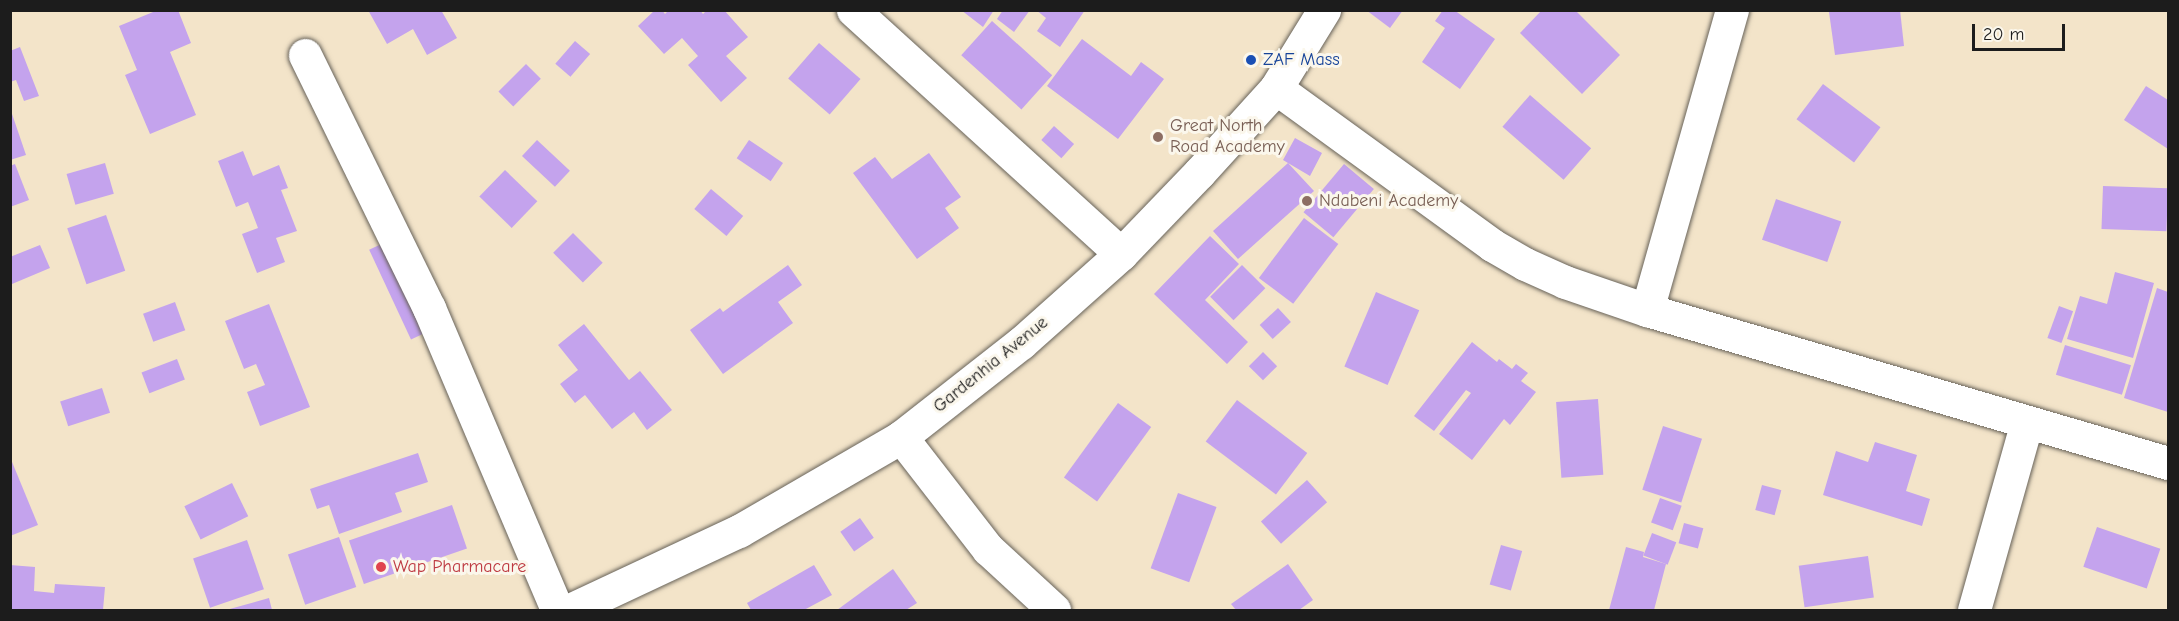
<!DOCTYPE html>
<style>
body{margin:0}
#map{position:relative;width:2179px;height:621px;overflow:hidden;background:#f3e4c9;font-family:"Comic Neue",sans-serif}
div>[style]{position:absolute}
.building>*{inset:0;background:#c4a3ed;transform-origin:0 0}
.roads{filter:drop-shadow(0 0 2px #676259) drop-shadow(0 0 2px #676259)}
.minor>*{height:33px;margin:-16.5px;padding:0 16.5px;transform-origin:16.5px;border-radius:16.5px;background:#fff}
.secondary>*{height:33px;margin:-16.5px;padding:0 16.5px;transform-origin:16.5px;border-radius:16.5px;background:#fff}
.dots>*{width:16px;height:16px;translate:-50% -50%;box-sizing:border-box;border:3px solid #fbf7ec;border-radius:50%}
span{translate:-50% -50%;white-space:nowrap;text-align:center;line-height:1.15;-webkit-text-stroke:6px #fbf7ec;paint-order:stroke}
.transit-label{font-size:18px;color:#164399}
.left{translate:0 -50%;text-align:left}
.education-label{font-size:18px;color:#785e54}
.street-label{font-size:18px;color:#1c1c1c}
.health-label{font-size:18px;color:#be3a42}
.frame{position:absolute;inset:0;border:12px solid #1c1c1c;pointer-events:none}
.scale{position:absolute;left:1972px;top:24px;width:93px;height:27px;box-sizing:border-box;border:3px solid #1c1c1c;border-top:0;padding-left:8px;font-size:18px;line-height:21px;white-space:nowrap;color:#1c1c1c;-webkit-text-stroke:4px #fbf7ec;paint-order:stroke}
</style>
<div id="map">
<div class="building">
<i style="clip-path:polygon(158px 10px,178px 10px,191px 43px,170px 52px,196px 115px,150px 134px,125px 75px,137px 70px,119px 26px)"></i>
<i style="clip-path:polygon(368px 10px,441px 10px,457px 38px,427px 55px,413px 29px,387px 44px)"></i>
<i style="clip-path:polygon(655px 10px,662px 10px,665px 14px,669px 10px,700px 10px,703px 14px,707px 10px,724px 10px,748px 37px,726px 56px,747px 78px,721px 102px,688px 65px,698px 56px,682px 38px,664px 54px,638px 26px)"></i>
<i style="clip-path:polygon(961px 10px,994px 10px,983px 27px)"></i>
<i style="clip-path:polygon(1003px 10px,1030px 10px,1014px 32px,997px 19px)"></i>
<i style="clip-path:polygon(1036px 10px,1085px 10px,1060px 47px,1037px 31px,1046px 18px)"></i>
<i style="clip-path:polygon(1366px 10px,1403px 10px,1390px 28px)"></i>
<i style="clip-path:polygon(1443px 10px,1454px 10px,1495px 39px,1460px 89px,1422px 62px,1445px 28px,1435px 21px)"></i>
<i style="clip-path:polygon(1542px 10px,1575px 10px,1620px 55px,1582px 94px,1520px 33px)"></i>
<i style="clip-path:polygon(1843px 10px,1900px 10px,1904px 46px,1835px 55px,1829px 12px)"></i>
<i style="left:992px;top:21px;width:81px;height:46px;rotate:42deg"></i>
<i style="clip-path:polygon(1082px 39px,1131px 76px,1141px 62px,1164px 79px,1118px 139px,1047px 86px)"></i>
<i style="left:575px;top:41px;width:20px;height:30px;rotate:41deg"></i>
<i style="left:819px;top:43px;width:55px;height:47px;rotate:41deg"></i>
<i style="clip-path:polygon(20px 47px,39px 96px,24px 101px,16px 80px,10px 82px,10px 51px)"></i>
<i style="left:526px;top:64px;width:21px;height:39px;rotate:45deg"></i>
<i style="left:1823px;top:84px;width:72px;height:44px;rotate:37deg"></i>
<i style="clip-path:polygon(2146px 86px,2168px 100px,2168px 149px,2124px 120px)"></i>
<i style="left:1530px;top:95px;width:81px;height:42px;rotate:41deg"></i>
<i style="clip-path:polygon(10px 108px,26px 155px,10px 160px)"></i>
<i style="left:1054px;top:126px;width:27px;height:19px;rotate:42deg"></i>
<i style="clip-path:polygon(1295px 138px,1322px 153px,1310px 176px,1288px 163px,1314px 191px,1238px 259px,1213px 231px,1288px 163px,1283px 160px)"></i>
<i style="left:537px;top:140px;width:45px;height:22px;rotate:43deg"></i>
<i style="left:749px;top:140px;width:41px;height:22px;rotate:34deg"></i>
<i style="clip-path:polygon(243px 151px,253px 176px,279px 165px,288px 188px,281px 190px,297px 231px,276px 238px,285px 262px,257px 273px,242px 234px,258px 228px,248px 202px,236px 207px,218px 161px)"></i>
<i style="clip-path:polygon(929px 153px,961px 197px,945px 208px,959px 228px,917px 259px,853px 173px,875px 157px,892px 179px)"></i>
<i style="left:105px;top:163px;width:32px;height:40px;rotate:74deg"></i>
<i style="clip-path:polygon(15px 164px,29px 200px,10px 207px,10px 166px)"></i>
<i style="left:1344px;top:164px;width:39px;height:63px;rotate:40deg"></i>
<i style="left:505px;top:170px;width:45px;height:37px;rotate:44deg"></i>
<i style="left:2103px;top:186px;width:65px;height:43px;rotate:2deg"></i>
<i style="left:711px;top:189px;width:42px;height:26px;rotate:40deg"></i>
<i style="left:1776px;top:199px;width:69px;height:43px;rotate:19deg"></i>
<i style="left:106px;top:215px;width:59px;height:41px;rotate:71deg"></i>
<i style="left:1304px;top:218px;width:43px;height:75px;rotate:37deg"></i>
<i style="left:573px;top:233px;width:42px;height:28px;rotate:45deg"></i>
<i style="clip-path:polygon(1210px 236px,1239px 264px,1205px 300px,1248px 342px,1227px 364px,1154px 294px)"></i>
<i style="left:390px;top:240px;width:99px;height:23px;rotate:65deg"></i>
<i style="clip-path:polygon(40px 245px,50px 268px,12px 284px,10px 257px)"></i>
<i style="clip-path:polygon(788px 265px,802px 285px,778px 302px,793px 323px,723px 374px,690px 330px,720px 308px,723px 312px)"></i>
<i style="left:1242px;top:265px;width:33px;height:45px;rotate:45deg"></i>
<i style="clip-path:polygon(2115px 272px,2154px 283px,2133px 358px,2067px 339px,2080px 296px,2107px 304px)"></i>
<i style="clip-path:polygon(2157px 288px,2168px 292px,2168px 412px,2124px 398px)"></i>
<i style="left:1376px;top:292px;width:47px;height:81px;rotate:23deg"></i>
<i style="left:175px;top:302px;width:30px;height:34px;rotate:70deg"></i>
<i style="clip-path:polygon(269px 304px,310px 407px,260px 426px,247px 392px,265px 385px,256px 364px,244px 369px,225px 321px)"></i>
<i style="left:2059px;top:306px;width:15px;height:34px;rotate:20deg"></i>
<i style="left:1278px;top:308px;width:19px;height:25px;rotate:47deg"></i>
<i style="clip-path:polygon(584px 324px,629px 380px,640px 371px,672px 410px,647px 430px,634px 412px,612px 429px,585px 395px,575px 403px,560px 384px,578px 370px,558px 345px)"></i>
<i style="clip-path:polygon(1472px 342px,1497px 362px,1499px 359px,1512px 369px,1516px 364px,1528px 373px,1521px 381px,1536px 392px,1510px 425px,1504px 419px,1472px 460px,1439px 434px,1471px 393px,1466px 390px,1434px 431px,1414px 416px)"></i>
<i style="left:2065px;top:345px;width:69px;height:31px;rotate:17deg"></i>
<i style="left:1263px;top:352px;width:20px;height:20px;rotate:45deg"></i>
<i style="left:177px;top:359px;width:22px;height:38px;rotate:69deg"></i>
<i style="left:102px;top:388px;width:26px;height:44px;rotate:72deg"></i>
<i style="left:1598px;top:399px;width:76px;height:42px;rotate:86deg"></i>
<i style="left:1237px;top:400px;width:88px;height:52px;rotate:37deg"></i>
<i style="left:1118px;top:403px;width:41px;height:92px;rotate:36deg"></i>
<i style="left:1663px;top:426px;width:41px;height:67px;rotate:18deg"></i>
<i style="clip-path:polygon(1875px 442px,1917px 455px,1906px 491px,1930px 499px,1922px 526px,1823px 495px,1836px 451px,1868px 462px)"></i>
<i style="clip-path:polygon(418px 453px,428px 482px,395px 493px,402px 512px,339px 534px,329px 505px,317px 509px,310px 489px)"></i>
<i style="clip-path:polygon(10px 457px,38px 525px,10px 536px)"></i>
<i style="left:1307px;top:480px;width:30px;height:62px;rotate:48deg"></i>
<i style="left:232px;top:483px;width:37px;height:53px;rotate:64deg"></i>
<i style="left:1762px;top:485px;width:20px;height:26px;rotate:15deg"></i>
<i style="left:1178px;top:493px;width:41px;height:80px;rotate:20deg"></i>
<i style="left:1660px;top:498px;width:23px;height:26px;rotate:20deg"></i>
<i style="left:452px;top:505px;width:46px;height:109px;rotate:71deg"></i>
<i style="left:860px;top:518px;width:24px;height:24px;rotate:55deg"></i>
<i style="left:1684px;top:523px;width:20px;height:21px;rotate:15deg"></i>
<i style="left:2097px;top:527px;width:67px;height:42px;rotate:19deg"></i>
<i style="left:1652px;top:533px;width:26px;height:24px;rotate:21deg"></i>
<i style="left:339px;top:537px;width:53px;height:54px;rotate:71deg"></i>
<i style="left:247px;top:540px;width:52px;height:57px;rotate:71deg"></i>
<i style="left:1501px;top:545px;width:22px;height:41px;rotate:16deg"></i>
<i style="clip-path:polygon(1626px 547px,1644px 552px,1643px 557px,1666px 564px,1654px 610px,1609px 610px)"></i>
<i style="left:1868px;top:556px;width:42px;height:70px;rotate:82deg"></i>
<i style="clip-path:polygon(1288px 564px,1313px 600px,1299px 610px,1236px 610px,1231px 604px)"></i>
<i style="clip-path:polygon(10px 565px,35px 567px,34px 591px,54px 593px,55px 584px,105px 587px,103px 610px,10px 610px)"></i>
<i style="clip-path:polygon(814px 565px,832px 595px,804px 610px,751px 610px,747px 603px)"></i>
<i style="clip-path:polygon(893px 569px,917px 603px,906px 610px,837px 610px)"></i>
<i style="clip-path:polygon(269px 598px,272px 610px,226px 610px)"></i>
</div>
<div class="roads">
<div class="minor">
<i style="left:853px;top:10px;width:362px;rotate:42.3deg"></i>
<i style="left:305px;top:55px;width:282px;rotate:63.9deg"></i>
<i style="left:429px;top:308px;width:328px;rotate:67deg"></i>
<i style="left:1276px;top:88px;width:267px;rotate:36deg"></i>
<i style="left:1492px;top:245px;width:38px;rotate:30deg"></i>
<i style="left:1525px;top:264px;width:44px;rotate:24.2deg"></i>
<i style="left:1565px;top:282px;width:87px;rotate:18.9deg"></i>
<i style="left:1647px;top:310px;width:543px;rotate:16.37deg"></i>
<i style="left:1647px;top:310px;width:312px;rotate:-74.2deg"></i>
<i style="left:901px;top:437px;width:142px;rotate:52.2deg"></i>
<i style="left:988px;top:549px;width:90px;rotate:42.7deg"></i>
<i style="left:1974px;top:610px;width:195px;rotate:-74.3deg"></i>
</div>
<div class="secondary">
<i style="left:570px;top:610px;width:187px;rotate:-25.1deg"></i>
<i style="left:739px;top:531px;width:187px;rotate:-30.1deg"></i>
<i style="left:901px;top:437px;width:152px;rotate:-38.1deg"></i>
<i style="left:1021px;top:343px;width:134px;rotate:-41.7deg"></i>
<i style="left:1121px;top:254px;width:112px;rotate:-46.1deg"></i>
<i style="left:1199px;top:173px;width:115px;rotate:-47.8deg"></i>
<i style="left:1276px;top:88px;width:92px;rotate:-58.4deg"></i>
</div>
</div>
<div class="dots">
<i style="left:1251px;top:60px;background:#1a4fb4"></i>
<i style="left:1158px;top:137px;background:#8d6e63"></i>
<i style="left:1307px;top:201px;background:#8d6e63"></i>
<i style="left:381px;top:567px;background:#e0444e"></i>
</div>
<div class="transit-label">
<span class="left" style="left:1263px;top:60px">ZAF Mass</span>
</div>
<div class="education-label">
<span class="left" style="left:1170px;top:137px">Great North<br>Road Academy</span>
<span class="left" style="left:1319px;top:201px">Ndabeni Academy</span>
</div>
<div class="street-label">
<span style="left:991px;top:365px;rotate:-39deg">Gardenhia Avenue</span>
</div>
<div class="health-label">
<span class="left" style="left:393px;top:567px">Wap Pharmacare</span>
</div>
<div class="frame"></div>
<div class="scale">20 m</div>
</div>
